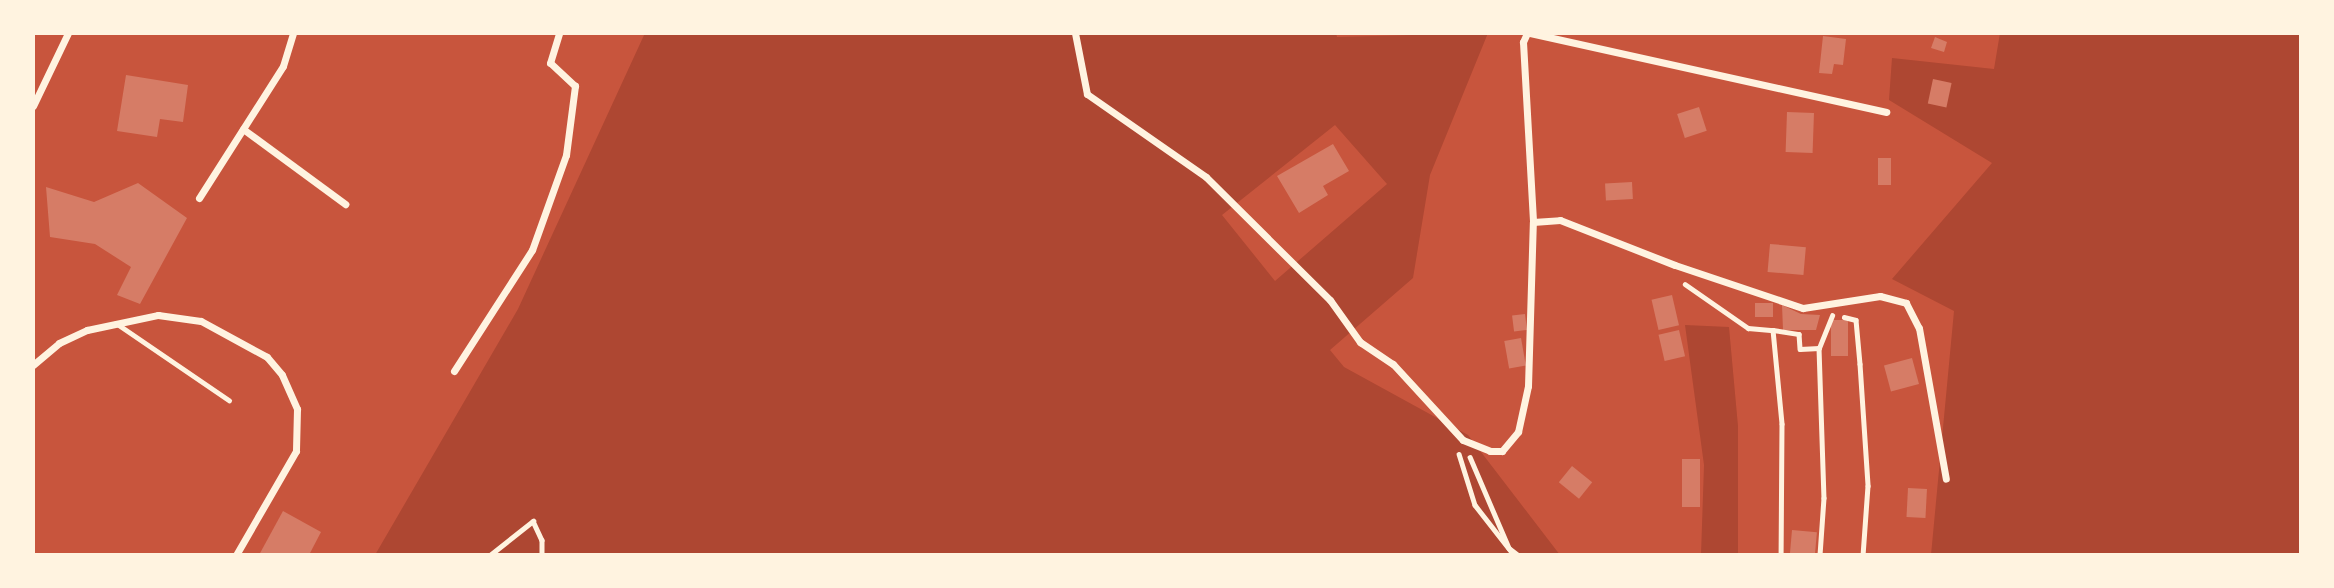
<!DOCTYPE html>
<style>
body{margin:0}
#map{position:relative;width:2334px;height:588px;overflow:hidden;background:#c8553d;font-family:"Fira Sans",sans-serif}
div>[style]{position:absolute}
.green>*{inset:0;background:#ae4732}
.building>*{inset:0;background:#d67c66;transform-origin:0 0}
.path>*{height:4.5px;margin:-2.25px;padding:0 2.25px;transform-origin:2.25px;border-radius:2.25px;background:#fff3e0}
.service>*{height:4.5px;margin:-2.25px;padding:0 2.25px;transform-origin:2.25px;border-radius:2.25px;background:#fff3e0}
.minor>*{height:7px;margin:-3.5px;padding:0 3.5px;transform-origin:3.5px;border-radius:3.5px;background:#fff3e0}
span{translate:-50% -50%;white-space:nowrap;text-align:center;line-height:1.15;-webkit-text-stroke:7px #fff3e0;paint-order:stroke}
.frame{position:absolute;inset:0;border:35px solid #fff3e0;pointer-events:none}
</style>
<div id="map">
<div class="green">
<i style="clip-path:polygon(evenodd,645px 33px,1336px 33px,1337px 37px,1488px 33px,1430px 175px,1413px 278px,1330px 350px,1344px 367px,1468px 435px,1560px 555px,375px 555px,518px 309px,645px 33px,1335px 125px,1387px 184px,1275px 281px,1222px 215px,1335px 125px)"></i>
<i style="clip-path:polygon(2000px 33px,2301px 33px,2301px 555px,1931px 555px,1954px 311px,1892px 279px,1992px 163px,1889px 100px,1892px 58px,1994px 69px)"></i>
<i style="clip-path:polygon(1685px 325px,1729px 327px,1738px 426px,1738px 555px,1701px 555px,1704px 465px)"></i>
</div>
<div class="building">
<i style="clip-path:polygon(1823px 36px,1846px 39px,1843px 65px,1834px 64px,1832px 74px,1819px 73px)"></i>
<i style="clip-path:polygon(1935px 37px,1947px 42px,1944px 52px,1931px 48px)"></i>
<i style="clip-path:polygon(126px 75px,188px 85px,183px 122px,160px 119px,157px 137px,117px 131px)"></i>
<i style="left:1933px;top:79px;width:19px;height:25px;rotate:12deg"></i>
<i style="left:1699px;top:107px;width:25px;height:23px;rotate:72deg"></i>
<i style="left:1787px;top:112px;width:27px;height:40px;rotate:2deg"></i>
<i style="clip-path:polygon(1333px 144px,1349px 171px,1323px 186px,1328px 195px,1299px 213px,1277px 176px)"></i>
<i style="left:1878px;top:158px;width:13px;height:27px"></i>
<i style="left:1632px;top:182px;width:17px;height:27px;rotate:87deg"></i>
<i style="clip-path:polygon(138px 183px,187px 218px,140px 304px,117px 295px,131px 267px,95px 244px,50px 237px,46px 187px,94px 202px)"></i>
<i style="left:1770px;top:244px;width:36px;height:28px;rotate:5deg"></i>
<i style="left:1672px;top:295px;width:31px;height:21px;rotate:77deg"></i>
<i style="left:1755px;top:303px;width:18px;height:14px"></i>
<i style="clip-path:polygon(1782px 305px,1801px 314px,1820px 315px,1816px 330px,1783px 330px)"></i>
<i style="left:1525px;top:314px;width:16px;height:13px;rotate:83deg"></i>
<i style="left:1831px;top:320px;width:17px;height:36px"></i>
<i style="left:1679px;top:330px;width:27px;height:21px;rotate:77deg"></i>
<i style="left:1521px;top:338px;width:28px;height:17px;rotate:80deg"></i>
<i style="left:1912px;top:358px;width:27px;height:29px;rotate:75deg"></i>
<i style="left:1682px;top:459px;width:18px;height:48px"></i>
<i style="left:1572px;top:466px;width:26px;height:21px;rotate:39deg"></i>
<i style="left:1908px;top:488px;width:19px;height:29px;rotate:3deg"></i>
<i style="clip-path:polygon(283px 511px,321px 532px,309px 555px,259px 555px)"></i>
<i style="left:1792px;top:530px;width:25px;height:24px;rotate:5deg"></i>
</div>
<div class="path">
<i style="left:1685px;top:284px;width:77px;rotate:34.9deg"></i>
<i style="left:1748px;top:328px;width:25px;rotate:5deg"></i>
<i style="left:1773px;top:330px;width:94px;rotate:84.5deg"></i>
<i style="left:1782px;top:424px;width:131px;rotate:90.4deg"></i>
<i style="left:1844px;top:317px;width:12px;rotate:14deg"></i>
<i style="left:1856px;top:320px;width:44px;rotate:84.8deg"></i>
<i style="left:1860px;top:364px;width:122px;rotate:86.2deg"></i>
<i style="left:1868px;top:486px;width:69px;rotate:94.1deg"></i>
<i style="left:1773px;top:330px;width:26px;rotate:9deg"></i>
<i style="left:1799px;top:334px;width:15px;rotate:86deg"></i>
<i style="left:1800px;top:349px;width:19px;rotate:-3deg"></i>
<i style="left:1819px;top:348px;width:150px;rotate:88.1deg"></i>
<i style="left:1824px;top:498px;width:57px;rotate:94deg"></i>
<i style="left:1819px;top:348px;width:35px;rotate:-68deg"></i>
<i style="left:1459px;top:454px;width:53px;rotate:72.6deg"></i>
<i style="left:1475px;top:505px;width:63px;rotate:52deg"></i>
<i style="left:1470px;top:457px;width:99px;rotate:66.8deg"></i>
<i style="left:1509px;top:548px;width:11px;rotate:38deg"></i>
<i style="left:490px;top:555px;width:55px;rotate:-38.3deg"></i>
<i style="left:533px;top:521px;width:21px;rotate:65deg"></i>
<i style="left:542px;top:540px;width:15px;rotate:90deg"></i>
</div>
<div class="service">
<i style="left:116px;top:323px;width:137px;rotate:34.3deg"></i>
</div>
<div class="minor">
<i style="left:1075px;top:33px;width:62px;rotate:78.9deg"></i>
<i style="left:1087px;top:94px;width:145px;rotate:34.9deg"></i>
<i style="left:1206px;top:177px;width:175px;rotate:44.8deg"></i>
<i style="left:1330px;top:300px;width:52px;rotate:54.5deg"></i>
<i style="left:1360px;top:342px;width:40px;rotate:34deg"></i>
<i style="left:1393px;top:364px;width:103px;rotate:47.4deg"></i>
<i style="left:1463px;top:440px;width:29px;rotate:22deg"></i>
<i style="left:1490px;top:451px;width:12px"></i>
<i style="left:1502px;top:451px;width:25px;rotate:-50deg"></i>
<i style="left:1518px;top:432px;width:47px;rotate:-77.7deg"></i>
<i style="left:1528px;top:386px;width:164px;rotate:-88.3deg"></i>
<i style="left:1533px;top:222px;width:27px;rotate:-4deg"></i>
<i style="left:1560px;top:220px;width:123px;rotate:21.4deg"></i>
<i style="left:1675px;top:265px;width:135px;rotate:18.6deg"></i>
<i style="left:1803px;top:308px;width:78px;rotate:-8.9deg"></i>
<i style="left:1880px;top:296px;width:27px;rotate:15deg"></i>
<i style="left:1906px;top:303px;width:28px;rotate:63deg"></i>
<i style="left:1919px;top:328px;width:153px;rotate:79.9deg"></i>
<i style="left:1527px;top:33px;width:10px;rotate:114deg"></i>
<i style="left:1523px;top:42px;width:180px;rotate:86.8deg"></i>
<i style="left:1530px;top:33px;width:365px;rotate:12.5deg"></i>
<i style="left:33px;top:106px;width:81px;rotate:-64.4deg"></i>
<i style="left:243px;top:129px;width:127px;rotate:36.3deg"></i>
<i style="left:199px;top:198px;width:156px;rotate:-57.5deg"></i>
<i style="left:283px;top:66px;width:34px;rotate:-73deg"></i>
<i style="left:33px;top:365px;width:34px;rotate:-40deg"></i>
<i style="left:59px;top:343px;width:31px;rotate:-25deg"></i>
<i style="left:87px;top:330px;width:73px;rotate:-11.9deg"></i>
<i style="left:158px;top:315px;width:43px;rotate:7.9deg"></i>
<i style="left:201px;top:321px;width:75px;rotate:28.6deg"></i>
<i style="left:267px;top:357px;width:23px;rotate:50deg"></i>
<i style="left:282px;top:375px;width:37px;rotate:66deg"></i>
<i style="left:297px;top:409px;width:42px;rotate:91.4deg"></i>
<i style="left:296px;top:451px;width:120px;rotate:120deg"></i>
<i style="left:454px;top:371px;width:144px;rotate:-57.2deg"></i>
<i style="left:532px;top:250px;width:101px;rotate:-70.3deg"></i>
<i style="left:566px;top:155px;width:70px;rotate:-82.6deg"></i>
<i style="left:575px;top:86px;width:34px;rotate:-137deg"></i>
<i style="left:550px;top:63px;width:31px;rotate:-73deg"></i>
</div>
<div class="frame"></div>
</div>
